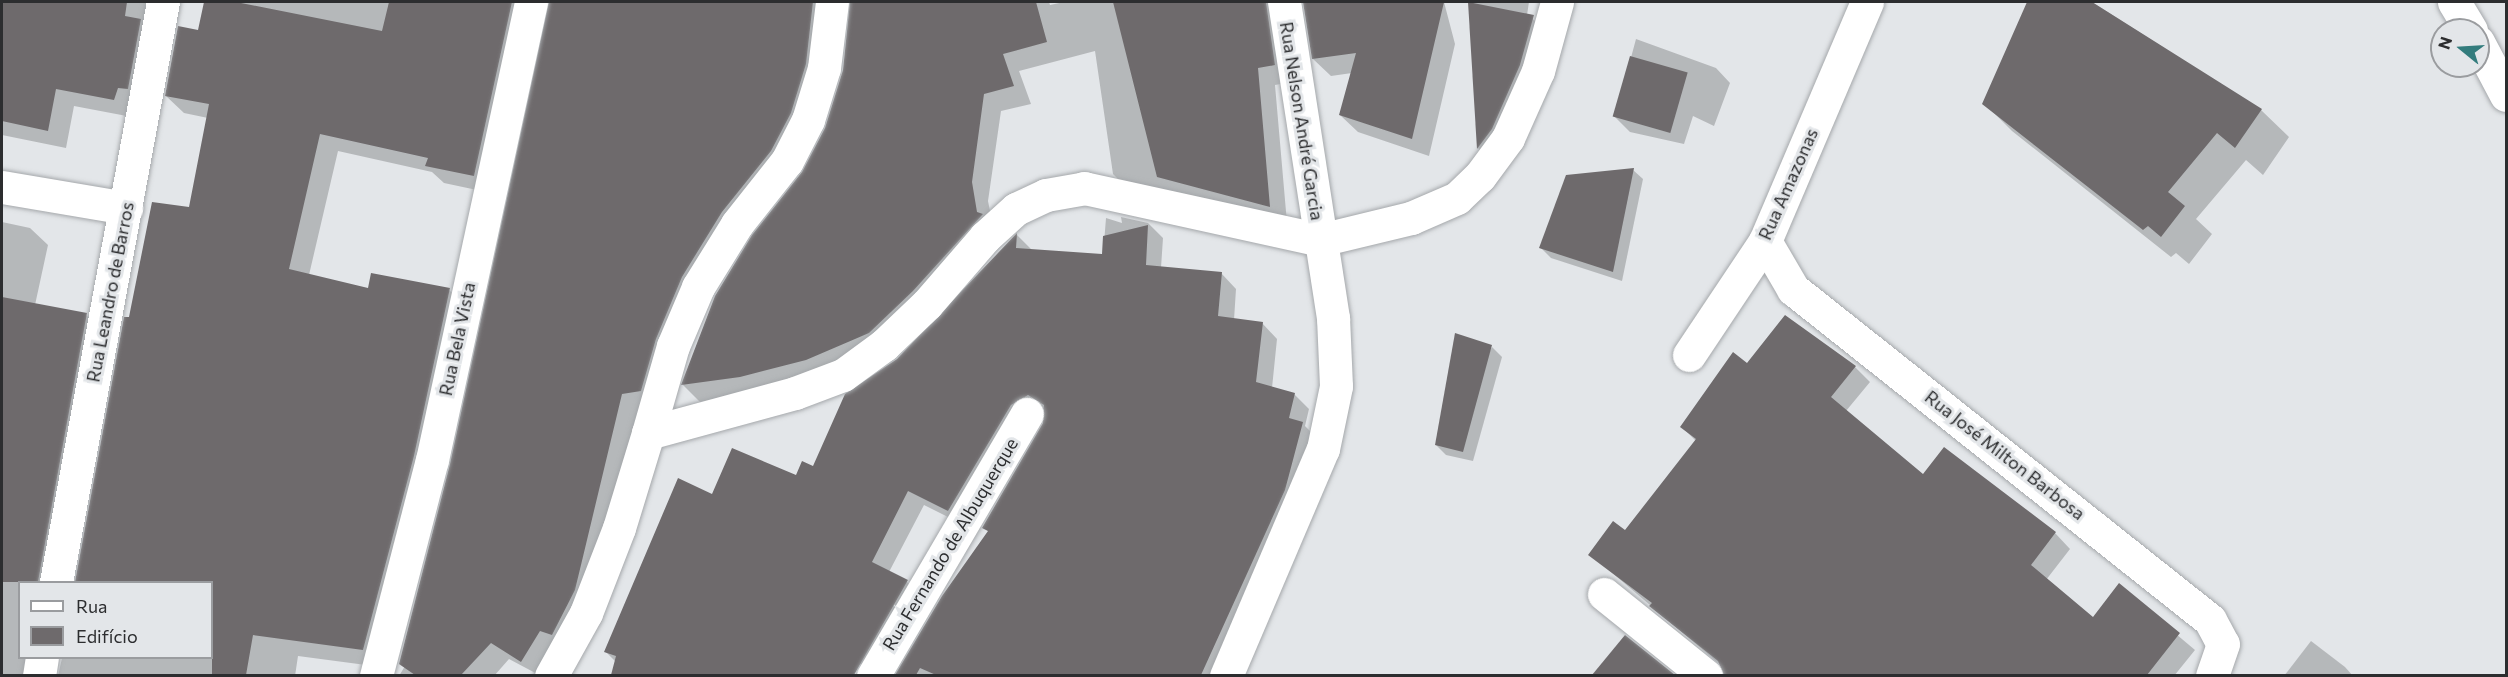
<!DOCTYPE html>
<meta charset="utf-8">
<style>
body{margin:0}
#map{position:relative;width:2508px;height:677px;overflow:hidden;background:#e3e6e9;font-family:Commissioner,sans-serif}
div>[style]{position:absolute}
.shadow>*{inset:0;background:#0003}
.building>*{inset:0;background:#6e6a6c;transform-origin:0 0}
.roads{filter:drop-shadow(0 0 2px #a5a8ab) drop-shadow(0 0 2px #a5a8ab)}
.minor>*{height:33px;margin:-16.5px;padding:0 16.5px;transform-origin:16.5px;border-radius:16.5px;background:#fff}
span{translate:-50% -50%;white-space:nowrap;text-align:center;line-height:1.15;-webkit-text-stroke:6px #e3e6e9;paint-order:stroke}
.street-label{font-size:18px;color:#2c2d2f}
.frame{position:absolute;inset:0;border:3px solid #2c2d2f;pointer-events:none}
.legend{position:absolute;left:18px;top:581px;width:195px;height:78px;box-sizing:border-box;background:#e3e6e9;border:2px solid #9a9c9f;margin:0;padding:8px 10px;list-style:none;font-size:18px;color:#2c2d2f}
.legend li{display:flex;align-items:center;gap:12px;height:30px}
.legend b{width:30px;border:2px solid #9a9c9f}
.north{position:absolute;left:2430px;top:18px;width:60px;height:60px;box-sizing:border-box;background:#e3e6e9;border:2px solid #9a9c9f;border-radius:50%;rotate:288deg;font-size:16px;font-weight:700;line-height:24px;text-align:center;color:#2c2d2f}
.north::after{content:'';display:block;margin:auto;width:21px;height:27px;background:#337c7d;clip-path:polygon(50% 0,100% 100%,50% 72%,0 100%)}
</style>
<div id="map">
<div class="shadow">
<i style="clip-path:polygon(2px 2px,148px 2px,132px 117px,74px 106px,66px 148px,2px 135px)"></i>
<i style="clip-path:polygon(206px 2px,542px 2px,491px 193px,444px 183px,432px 172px,338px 151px,309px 275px,369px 290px,449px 290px,467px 307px,381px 667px,298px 656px,295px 676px,58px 676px,62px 658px,212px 658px,212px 582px,77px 582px,125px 318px,130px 319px,190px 209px,208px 118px,184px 113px,166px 96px,199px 31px)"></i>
<i style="clip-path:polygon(544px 2px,850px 2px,834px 8px,823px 82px,699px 295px,592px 608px,541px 676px,509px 659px,494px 676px,399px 676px,408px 661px,452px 464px,550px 2px)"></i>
<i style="clip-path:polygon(852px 2px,1049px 2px,1050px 5px,1064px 2px,1297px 2px,1292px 82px,1275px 85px,1287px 223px,1131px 192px,1113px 174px,1095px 51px,1019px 71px,1031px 104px,1001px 111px,988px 201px,993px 226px,999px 232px,824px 377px,700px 402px,683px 385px,716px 296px,803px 173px,827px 126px,844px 71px)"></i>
<i style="clip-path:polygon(1304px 2px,1444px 2px,1455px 44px,1429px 156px,1358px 132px,1340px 115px,1352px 73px,1331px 76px,1313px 59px)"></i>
<i style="clip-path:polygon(1469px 2px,1529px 2px,1527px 15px,1548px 30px,1492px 162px,1478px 148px)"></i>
<i style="clip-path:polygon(2029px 2px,2092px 2px,2261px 110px,2289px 137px,2263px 175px,2246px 160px,2196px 219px,2212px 234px,2189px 264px,2176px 253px,2171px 257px,2012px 131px,1984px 103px)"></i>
<i style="clip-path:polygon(1636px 39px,1716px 68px,1730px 83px,1714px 126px,1693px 116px,1684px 144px,1630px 132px,1615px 117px)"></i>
<i style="clip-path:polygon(1633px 170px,1643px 179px,1622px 281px,1551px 258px,1541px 248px)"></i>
<i style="clip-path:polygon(1121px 217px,1148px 223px,1163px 238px,1161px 268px,1221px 273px,1236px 289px,1234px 320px,1262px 323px,1277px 339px,1272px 388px,1294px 394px,1309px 409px,1305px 426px,1318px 439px,1224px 676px,897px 676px,943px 597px,989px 532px,984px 527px,1045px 424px,1045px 409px,1026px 420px,964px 525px,924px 505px,889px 572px,907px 582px,922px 597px,878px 671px,827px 651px,820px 676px,613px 676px,616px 662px,605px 651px,713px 496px,797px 477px,814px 468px,898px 360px,1017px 235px,1032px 250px,1103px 256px,1106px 218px,1122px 223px)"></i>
<i style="clip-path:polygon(2px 222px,30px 228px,48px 245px,35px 305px,86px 315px,103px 332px,57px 582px,20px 582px,20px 658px,61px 658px,44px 664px,42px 676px,2px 676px)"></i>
<i style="clip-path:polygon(1492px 347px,1502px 357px,1473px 461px,1446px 455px,1436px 445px)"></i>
<i style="clip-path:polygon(1748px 365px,1855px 367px,1870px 382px,1846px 411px,1924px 476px,2055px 533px,2070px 549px,2046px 580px,2093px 619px,2119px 586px,2195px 650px,2174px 676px,1802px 676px,1795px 670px,1790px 676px,1724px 676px,1724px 668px,1590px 554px,1625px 533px,1696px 441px,1682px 427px)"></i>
<i style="clip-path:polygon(1625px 637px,1673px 676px,1594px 676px)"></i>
<i style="clip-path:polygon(2311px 641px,2345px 667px,2353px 676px,2284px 676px)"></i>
</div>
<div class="building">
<i style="clip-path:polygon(2px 2px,127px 2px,125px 16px,141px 19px,128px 89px,118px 88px,114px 100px,56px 89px,48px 131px,2px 121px)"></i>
<i style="clip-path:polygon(204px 2px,236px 2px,382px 31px,389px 2px,512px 2px,474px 176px,425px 166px,428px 158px,320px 134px,289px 269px,368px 288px,371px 273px,450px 288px,414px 456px,363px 650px,253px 635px,246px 675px,212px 675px,212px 582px,75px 582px,124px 317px,129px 317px,152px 202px,189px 207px,209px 104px,165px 96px,178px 26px,198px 30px)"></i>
<i style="clip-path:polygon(549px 2px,813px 2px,806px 64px,791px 113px,771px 151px,722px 212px,682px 277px,656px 339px,641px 391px,622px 394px,575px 590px,552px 635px,540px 631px,521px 662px,491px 643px,461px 675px,415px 675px,399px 664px,450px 464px)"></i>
<i style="clip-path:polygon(850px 2px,1036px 2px,1047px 42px,1003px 54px,1014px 86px,984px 94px,972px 182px,977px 212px,983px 214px,913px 291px,869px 333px,806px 360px,740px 377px,681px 385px,715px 296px,752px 235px,802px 172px,825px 128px,843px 70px)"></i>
<i style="clip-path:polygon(1113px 2px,1266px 2px,1275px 65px,1258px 68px,1270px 207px,1157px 177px)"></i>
<i style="clip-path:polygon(1303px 2px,1444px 2px,1412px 139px,1339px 115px,1356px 53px,1312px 59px)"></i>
<i style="clip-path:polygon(1468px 2px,1534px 15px,1520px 65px,1492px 129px,1477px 149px)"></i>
<i style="clip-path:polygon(2027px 2px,2092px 2px,2262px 109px,2235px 148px,2217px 133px,2168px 192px,2185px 206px,2161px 237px,2148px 226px,2143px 230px,1982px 104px)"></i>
<i style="left:1630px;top:56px;width:60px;height:63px;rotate:16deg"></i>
<i style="clip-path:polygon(1634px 168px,1613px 272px,1539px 248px,1566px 175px)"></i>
<i style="clip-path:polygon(1148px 225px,1146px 265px,1222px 272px,1218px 316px,1263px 322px,1256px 382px,1295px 393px,1289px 418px,1303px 422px,1285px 490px,1201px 675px,936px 675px,920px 668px,916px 675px,895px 675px,942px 596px,988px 531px,982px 528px,1043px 423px,1044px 405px,1028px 395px,1011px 405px,948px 511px,908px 491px,872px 562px,908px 580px,854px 675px,611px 675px,616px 656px,604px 652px,678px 478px,712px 494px,732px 448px,796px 475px,802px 461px,813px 466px,845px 394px,897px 359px,1017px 233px,1016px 248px,1102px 254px,1103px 236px)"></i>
<i style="clip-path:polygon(2px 297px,87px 313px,38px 582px,2px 582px)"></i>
<i style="clip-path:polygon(1785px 315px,1856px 366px,1831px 397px,1923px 474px,1944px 447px,2056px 532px,2031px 565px,2093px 617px,2119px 583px,2180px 633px,2147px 675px,1724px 675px,1718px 661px,1649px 606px,1652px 603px,1588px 555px,1613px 521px,1625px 530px,1696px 439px,1680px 427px,1733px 352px,1747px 363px)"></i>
<i style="clip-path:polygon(1455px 333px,1492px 345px,1463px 452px,1435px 445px)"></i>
<i style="clip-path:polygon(1625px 635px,1675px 675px,1592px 675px)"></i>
</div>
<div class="roads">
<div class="minor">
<i style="left:2454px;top:2px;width:33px;rotate:59deg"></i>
<i style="left:2478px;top:42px;width:60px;rotate:62.2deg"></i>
<i style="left:2px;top:187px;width:126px;rotate:9.6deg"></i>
<i style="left:1765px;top:241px;width:56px;rotate:59.7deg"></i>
<i style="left:1793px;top:289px;width:532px;rotate:38.44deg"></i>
<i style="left:2210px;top:620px;width:27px;rotate:62deg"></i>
<i style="left:2223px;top:644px;width:34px;rotate:109deg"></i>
<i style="left:1689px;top:355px;width:137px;rotate:-56.3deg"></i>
<i style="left:1765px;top:241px;width:260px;rotate:-66.9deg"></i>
<i style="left:648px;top:433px;width:91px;rotate:-74deg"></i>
<i style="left:673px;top:346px;width:64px;rotate:-67deg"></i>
<i style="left:698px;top:287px;width:74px;rotate:-58.2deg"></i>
<i style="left:737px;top:224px;width:80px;rotate:-51.6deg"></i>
<i style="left:787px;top:161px;width:46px;rotate:-62.9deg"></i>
<i style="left:808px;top:120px;width:54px;rotate:-72.9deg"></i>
<i style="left:824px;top:68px;width:66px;rotate:-83.1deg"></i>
<i style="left:56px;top:582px;width:590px;rotate:-79.55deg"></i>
<i style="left:1604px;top:594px;width:131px;rotate:38.8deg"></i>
<i style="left:39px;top:676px;width:18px;rotate:-81deg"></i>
<i style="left:376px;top:676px;width:223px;rotate:-75.5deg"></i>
<i style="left:432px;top:460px;width:469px;rotate:-77.8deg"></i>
<i style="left:551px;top:676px;width:72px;rotate:-60.9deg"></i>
<i style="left:586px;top:613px;width:91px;rotate:-68.8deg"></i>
<i style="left:619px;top:528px;width:99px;rotate:-73deg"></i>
<i style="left:648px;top:433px;width:152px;rotate:-15.2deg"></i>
<i style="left:795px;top:393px;width:51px;rotate:-20.6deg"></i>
<i style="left:843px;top:375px;width:51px;rotate:-36.2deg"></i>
<i style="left:884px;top:345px;width:59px;rotate:-43.6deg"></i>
<i style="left:927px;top:304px;width:89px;rotate:-49.1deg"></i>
<i style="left:985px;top:237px;width:42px;rotate:-42.1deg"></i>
<i style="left:1016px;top:209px;width:33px;rotate:-25deg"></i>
<i style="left:1046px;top:195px;width:39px;rotate:-10deg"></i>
<i style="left:1084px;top:188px;width:242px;rotate:12.4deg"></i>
<i style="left:1320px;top:240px;width:94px;rotate:-13.6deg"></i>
<i style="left:1411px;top:218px;width:50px;rotate:-23.5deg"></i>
<i style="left:1457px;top:198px;width:32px;rotate:-44deg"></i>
<i style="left:1480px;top:176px;width:47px;rotate:-53.6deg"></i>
<i style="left:1508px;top:138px;width:73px;rotate:-65.9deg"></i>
<i style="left:1538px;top:71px;width:72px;rotate:-74.6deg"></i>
<i style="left:873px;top:676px;width:304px;rotate:-59.6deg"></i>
<i style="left:1226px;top:676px;width:247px;rotate:-66.9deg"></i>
<i style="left:1323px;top:449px;width:64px;rotate:-78.3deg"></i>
<i style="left:1336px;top:386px;width:68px;rotate:-92.5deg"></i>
<i style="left:1333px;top:318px;width:320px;rotate:-98.8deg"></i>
</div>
</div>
<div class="street-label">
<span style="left:1302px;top:121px;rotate:81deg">Rua Nelson André Garcia</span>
<span style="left:1788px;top:184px;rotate:-66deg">Rua Amazonas</span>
<span style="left:110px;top:292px;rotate:-79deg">Rua Leandro de Barros</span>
<span style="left:457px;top:339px;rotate:-78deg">Rua Bela Vista</span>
<span style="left:2005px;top:455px;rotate:38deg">Rua José Milton Barbosa</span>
<span style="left:950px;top:544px;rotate:-59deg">Rua Fernando de Albuquerque</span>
</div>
<div class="frame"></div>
<ul class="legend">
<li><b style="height:8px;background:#fff"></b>Rua</li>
<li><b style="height:16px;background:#6e6a6c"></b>Edifício</li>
</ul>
<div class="north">N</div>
</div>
